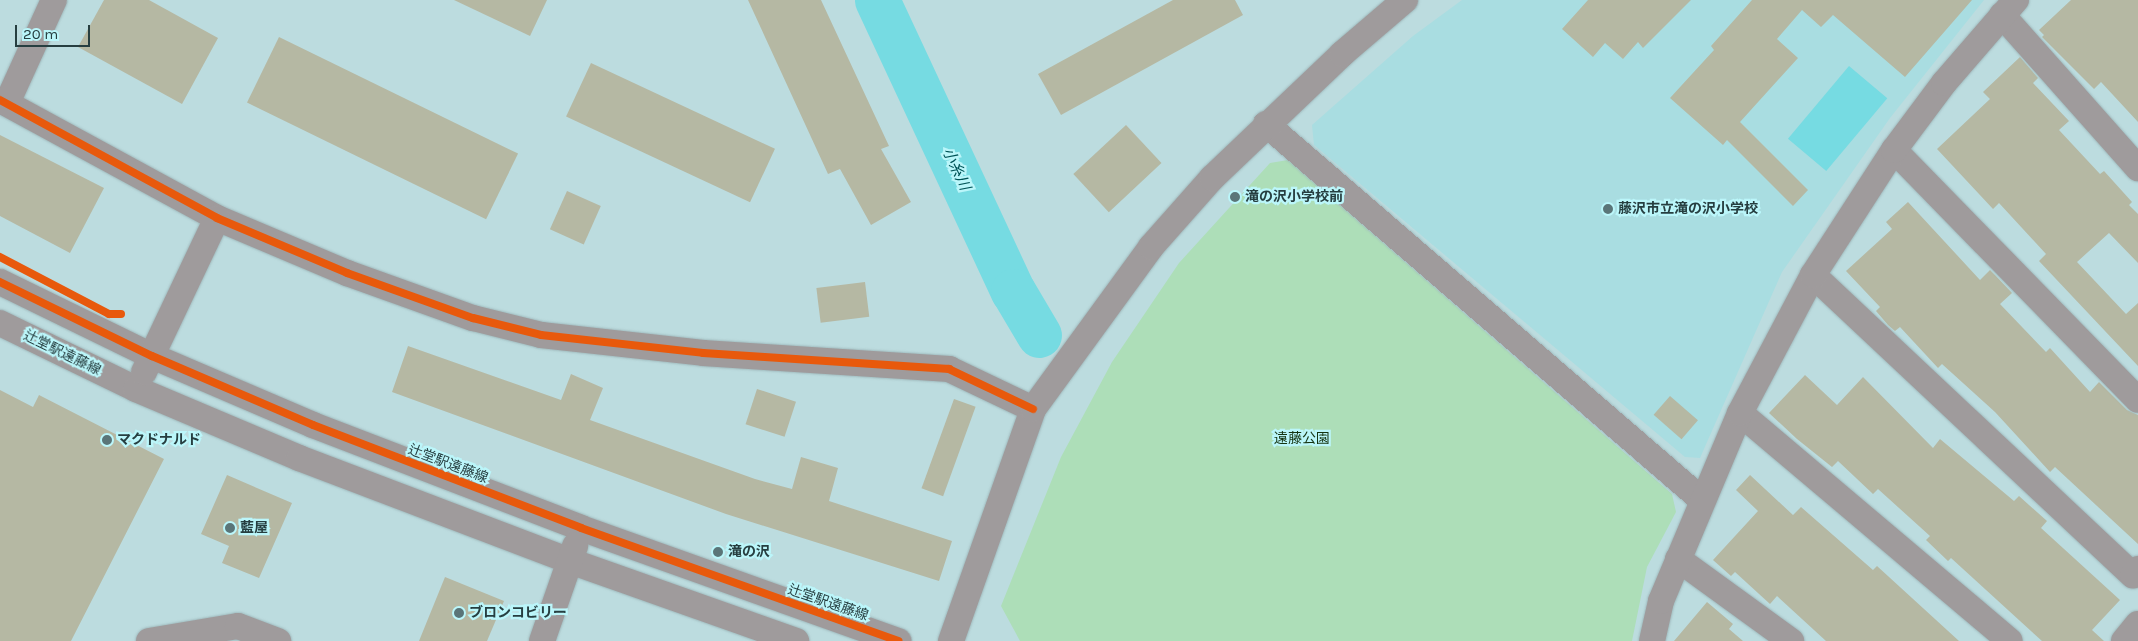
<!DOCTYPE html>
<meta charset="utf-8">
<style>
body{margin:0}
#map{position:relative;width:2138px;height:641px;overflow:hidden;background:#bcdcdf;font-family:Karla,"Noto Sans JP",sans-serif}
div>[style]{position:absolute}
.built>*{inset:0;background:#a9dde1}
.green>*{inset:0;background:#addeb8}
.water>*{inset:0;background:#76dbe2;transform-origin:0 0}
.river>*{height:45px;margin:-22.5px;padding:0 22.5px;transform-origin:22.5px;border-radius:22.5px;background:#76dbe2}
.building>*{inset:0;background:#b5b8a3;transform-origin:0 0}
.roads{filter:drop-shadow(0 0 1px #a0babd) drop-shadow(0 0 1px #a0babd)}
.minor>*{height:26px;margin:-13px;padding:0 13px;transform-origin:13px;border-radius:13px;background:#9f9b9c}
.cycleway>*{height:8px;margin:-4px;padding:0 4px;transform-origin:4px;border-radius:4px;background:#e8590c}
.dots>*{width:14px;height:14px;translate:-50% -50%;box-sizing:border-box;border:2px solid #bbf6fa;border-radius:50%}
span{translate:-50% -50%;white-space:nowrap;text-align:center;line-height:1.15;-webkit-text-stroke:4.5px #bbf6fa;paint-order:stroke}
.poi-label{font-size:14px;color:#263e40;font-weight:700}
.left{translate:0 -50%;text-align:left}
.street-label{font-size:14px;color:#263e40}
.park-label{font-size:14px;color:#153411}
.water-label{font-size:15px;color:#005357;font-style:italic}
.scale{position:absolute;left:15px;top:25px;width:75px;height:22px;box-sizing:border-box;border:2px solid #263e40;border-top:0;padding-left:6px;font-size:15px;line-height:18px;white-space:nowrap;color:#263e40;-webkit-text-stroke:4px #bbf6fa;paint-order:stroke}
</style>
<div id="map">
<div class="built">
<i style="clip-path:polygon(1462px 0,1984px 0,1890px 118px,1782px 272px,1700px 458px,1685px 457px,1314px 145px,1312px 125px,1413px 36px)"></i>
</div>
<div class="green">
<i style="clip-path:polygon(1288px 160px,1672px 494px,1676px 512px,1647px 567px,1632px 641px,1020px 641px,1001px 606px,1061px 457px,1112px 362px,1179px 263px,1270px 163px)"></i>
</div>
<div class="water">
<i style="left:1849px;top:66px;width:50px;height:95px;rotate:40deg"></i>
</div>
<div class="river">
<i style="left:877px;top:0;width:321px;rotate:65deg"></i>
<i style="left:1013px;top:291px;width:51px;rotate:59.4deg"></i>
</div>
<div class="building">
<i style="clip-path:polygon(104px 0,149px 0,218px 38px,182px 104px,78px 47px)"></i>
<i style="clip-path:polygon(454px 0,547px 0,530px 36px)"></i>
<i style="clip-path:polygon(748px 0,821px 0,889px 146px,881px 149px,911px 202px,871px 225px,840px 169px,828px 174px)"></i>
<i style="clip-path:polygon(1173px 0,1235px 0,1243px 15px,1061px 115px,1038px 74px)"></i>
<i style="clip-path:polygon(1588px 0,1691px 0,1643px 48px,1638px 42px,1623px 59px,1605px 43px,1593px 57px,1562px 29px)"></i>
<i style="clip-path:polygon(1752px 0,1972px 0,1905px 77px,1833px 15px,1821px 27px,1802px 10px,1777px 39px,1798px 58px,1740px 122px,1808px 190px,1793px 206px,1727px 140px,1723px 145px,1670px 98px,1714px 50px,1711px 46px)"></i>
<i style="clip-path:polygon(2071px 0,2138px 0,2138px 122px,2101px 82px,2094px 89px,2042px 37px,2044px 35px,2039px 30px)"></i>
<i style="left:279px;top:37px;width:266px;height:73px;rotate:26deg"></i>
<i style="clip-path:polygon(2020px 57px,2038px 78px,2033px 83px,2069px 121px,2059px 130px,2100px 174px,2104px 171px,2132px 202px,2129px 205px,2138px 214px,2138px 263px,2109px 233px,2077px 262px,2126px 314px,2138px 303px,2138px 366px,2039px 261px,2046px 254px,1999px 203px,1993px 209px,1937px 149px,1990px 99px,1983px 92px)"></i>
<i style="left:591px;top:63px;width:203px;height:59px;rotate:25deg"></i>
<i style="left:1126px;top:125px;width:52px;height:72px;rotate:47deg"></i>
<i style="clip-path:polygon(0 135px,104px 188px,70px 253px,0 216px)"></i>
<i style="left:567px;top:191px;width:37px;height:42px;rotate:24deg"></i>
<i style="clip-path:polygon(1908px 202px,1980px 280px,1990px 270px,1995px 275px,2012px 293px,2000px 304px,2046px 352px,2050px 348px,2090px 392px,2099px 382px,2127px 410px,2138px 415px,2138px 544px,2055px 467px,2050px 472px,1995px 412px,1942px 364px,1938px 368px,1900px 327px,1895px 331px,1888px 325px,1876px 311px,1880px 307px,1846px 271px,1892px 229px,1886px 222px)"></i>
<i style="left:865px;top:282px;width:35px;height:49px;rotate:83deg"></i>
<i style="clip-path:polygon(408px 346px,561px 400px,571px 374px,603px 388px,590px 420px,755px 479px,792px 489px,801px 457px,838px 468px,829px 501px,952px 541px,939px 581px,726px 514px,392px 392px)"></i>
<i style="clip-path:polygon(1805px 375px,1837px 405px,1863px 377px,1933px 448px,1940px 439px,2014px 501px,2019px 496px,2047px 521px,2041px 528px,2120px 600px,2092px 630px,2104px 641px,2042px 641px,1951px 558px,1948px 561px,1926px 540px,1930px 536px,1878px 489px,1873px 494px,1838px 461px,1832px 467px,1797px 439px,1769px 413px)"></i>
<i style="left:757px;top:389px;width:41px;height:37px;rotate:18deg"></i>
<i style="clip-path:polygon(0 390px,33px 407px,39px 395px,164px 459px,71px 641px,0 641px)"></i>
<i style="left:1670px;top:396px;width:37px;height:25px;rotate:41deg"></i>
<i style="left:954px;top:399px;width:23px;height:95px;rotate:20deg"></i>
<i style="clip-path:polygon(227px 475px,292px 503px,259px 578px,222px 563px,229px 546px,201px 534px)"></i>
<i style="clip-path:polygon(1750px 475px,1793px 515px,1801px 507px,1873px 570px,1877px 566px,1959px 641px,1826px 641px,1777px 596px,1770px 604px,1735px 572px,1731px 576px,1713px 560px,1758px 511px,1736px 490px)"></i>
<i style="clip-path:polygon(445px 577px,504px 601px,487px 641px,419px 641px)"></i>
<i style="clip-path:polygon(1707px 602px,1733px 624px,1729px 629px,1743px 641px,1674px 641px)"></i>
</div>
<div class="roads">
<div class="minor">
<i style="left:2002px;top:15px;width:205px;rotate:48.4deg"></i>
<i style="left:0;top:100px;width:247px;rotate:28.5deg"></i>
<i style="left:217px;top:218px;width:141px;rotate:22.9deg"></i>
<i style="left:347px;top:273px;width:134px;rotate:19.7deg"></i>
<i style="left:473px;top:318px;width:70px;rotate:14deg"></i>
<i style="left:541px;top:335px;width:163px;rotate:6.3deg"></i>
<i style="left:703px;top:353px;width:247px;rotate:3.7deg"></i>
<i style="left:949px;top:369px;width:93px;rotate:25.5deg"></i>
<i style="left:7px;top:103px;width:113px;rotate:-65.5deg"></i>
<i style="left:1266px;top:124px;width:576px;rotate:40.77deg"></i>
<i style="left:1894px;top:150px;width:349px;rotate:45.7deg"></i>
<i style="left:1813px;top:275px;width:439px;rotate:43.2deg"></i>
<i style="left:2133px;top:575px;width:8px;rotate:-50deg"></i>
<i style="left:0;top:282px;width:169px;rotate:26deg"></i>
<i style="left:152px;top:356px;width:175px;rotate:23.2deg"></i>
<i style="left:313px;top:425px;width:287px;rotate:21deg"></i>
<i style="left:581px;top:528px;width:337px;rotate:19.6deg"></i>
<i style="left:0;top:323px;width:151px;rotate:25.9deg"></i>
<i style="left:136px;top:389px;width:177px;rotate:22.9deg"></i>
<i style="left:299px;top:458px;width:290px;rotate:20.8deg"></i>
<i style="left:570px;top:561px;width:240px;rotate:19.5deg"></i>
<i style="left:144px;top:372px;width:170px;rotate:-64.6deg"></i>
<i style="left:1740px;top:413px;width:353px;rotate:40.2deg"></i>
<i style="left:1678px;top:559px;width:140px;rotate:36deg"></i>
<i style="left:149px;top:641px;width:90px;rotate:-9.6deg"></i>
<i style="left:238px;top:626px;width:43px;rotate:20.6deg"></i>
<i style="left:542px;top:641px;width:101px;rotate:-70.8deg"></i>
<i style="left:951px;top:641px;width:246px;rotate:-70.5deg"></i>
<i style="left:1033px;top:409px;width:200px;rotate:-53.9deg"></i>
<i style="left:1151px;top:247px;width:92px;rotate:-48.5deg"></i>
<i style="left:1212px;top:178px;width:180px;rotate:-43.6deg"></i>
<i style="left:1342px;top:54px;width:83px;rotate:-40.6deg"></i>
<i style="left:1652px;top:641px;width:41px;rotate:-77.3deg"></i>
<i style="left:1661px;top:601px;width:204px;rotate:-67.2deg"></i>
<i style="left:1740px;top:413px;width:156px;rotate:-62.1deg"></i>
<i style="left:1813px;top:275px;width:149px;rotate:-57.1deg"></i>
<i style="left:1894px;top:150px;width:84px;rotate:-53.3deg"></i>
<i style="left:1944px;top:83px;width:110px;rotate:-49.1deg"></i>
<i style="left:2124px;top:641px;width:22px;rotate:-51deg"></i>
</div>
</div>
<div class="cycleway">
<i style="left:0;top:100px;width:247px;rotate:28.5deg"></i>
<i style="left:217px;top:218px;width:141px;rotate:22.9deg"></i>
<i style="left:347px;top:273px;width:134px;rotate:19.7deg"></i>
<i style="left:473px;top:318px;width:70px;rotate:14deg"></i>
<i style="left:541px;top:335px;width:163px;rotate:6.3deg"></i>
<i style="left:703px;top:353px;width:247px;rotate:3.7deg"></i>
<i style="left:949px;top:369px;width:93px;rotate:25.5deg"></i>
<i style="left:0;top:257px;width:123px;rotate:27.6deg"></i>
<i style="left:109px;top:314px;width:12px"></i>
<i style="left:0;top:282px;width:169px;rotate:26deg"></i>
<i style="left:152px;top:356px;width:175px;rotate:23.2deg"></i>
<i style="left:313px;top:425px;width:287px;rotate:21deg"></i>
<i style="left:581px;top:528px;width:337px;rotate:19.6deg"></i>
</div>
<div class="dots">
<i style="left:1235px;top:197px;background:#5a7578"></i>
<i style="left:1608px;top:209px;background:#5a7578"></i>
<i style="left:107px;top:440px;background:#5a7578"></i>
<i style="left:230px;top:528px;background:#5a7578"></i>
<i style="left:718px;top:552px;background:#5a7578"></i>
<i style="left:459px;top:613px;background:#5a7578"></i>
</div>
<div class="poi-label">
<span class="left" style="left:1245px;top:197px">滝の沢小学校前</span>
<span class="left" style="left:1618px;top:209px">藤沢市立滝の沢小学校</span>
<span class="left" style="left:117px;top:440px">マクドナルド</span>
<span class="left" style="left:240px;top:528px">藍屋</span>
<span class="left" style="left:728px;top:552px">滝の沢</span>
<span class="left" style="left:469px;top:613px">ブロンコビリー</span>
</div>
<div class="street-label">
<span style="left:62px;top:353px;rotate:26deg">辻堂駅遠藤線</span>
<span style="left:448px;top:464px;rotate:21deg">辻堂駅遠藤線</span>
<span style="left:828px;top:603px;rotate:19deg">辻堂駅遠藤線</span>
</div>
<div class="park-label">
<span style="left:1302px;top:439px">遠藤公園</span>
</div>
<div class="water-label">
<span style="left:956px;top:169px;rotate:65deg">小糸川</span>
</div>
<div class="scale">20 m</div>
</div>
